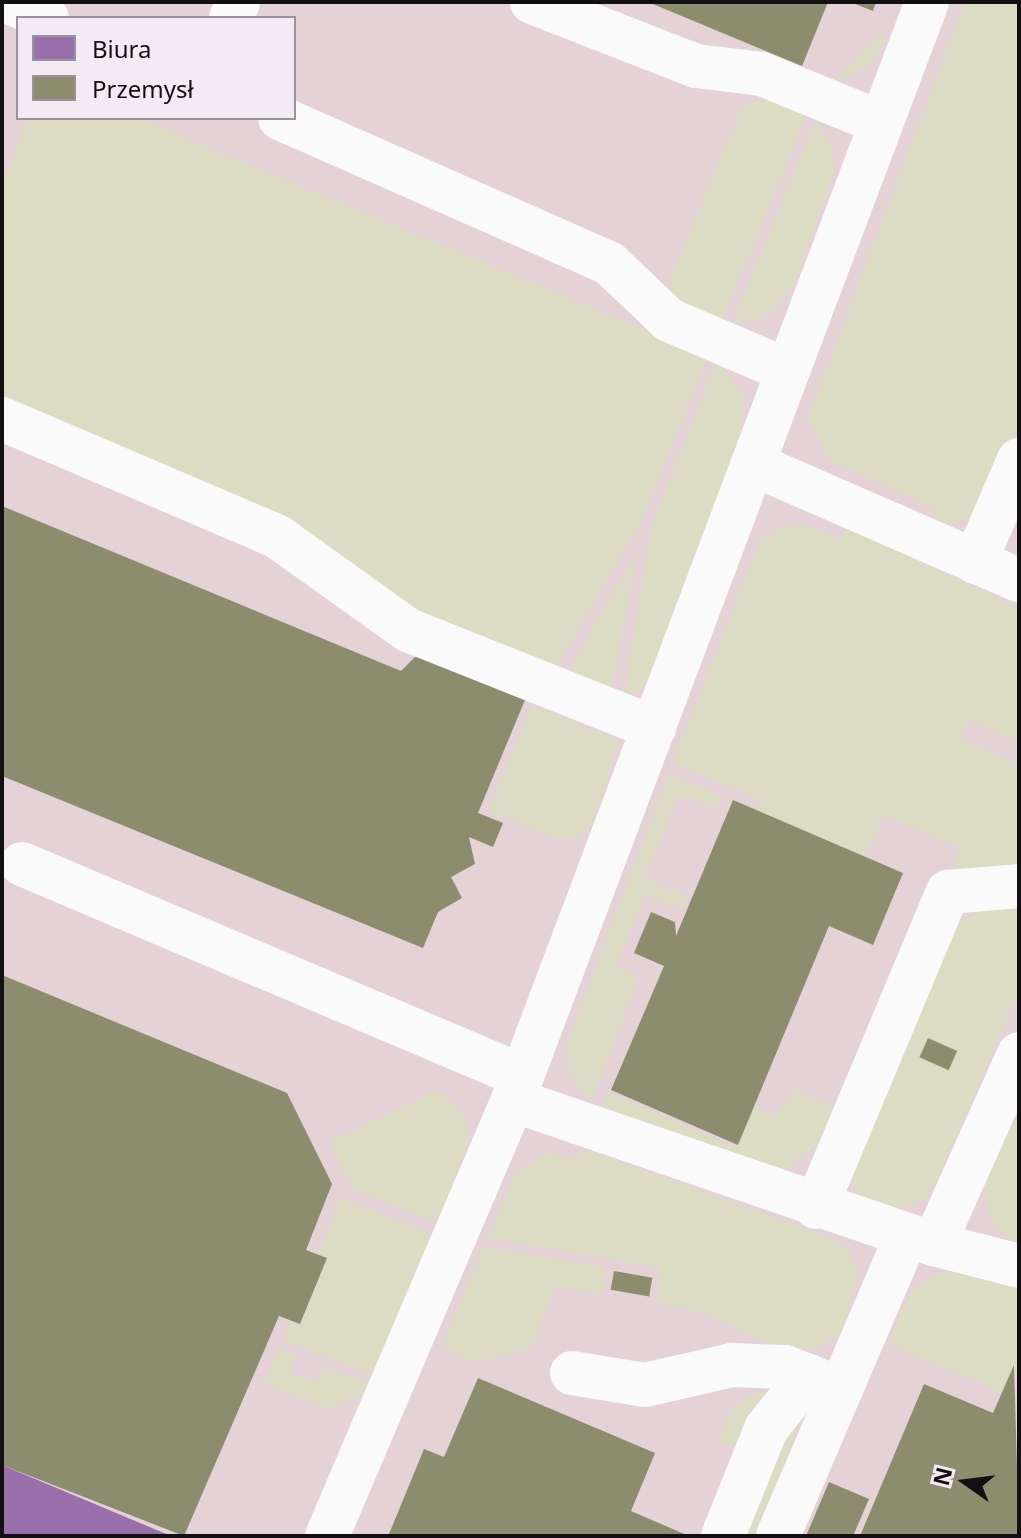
<!DOCTYPE html>
<meta charset="utf-8">
<style>
body{margin:0}
#map{position:relative;width:1021px;height:1538px;overflow:hidden;background:#e5dfe4;font-family:"Noto Sans",sans-serif}
div>[style]{position:absolute}
.industrial>*{inset:0;background:#e4d2d6}
.green>*{inset:0;background:#dbdcc3;transform-origin:0 0}
.offices>*{inset:0;background:#9970ab}
.industry>*{inset:0;background:#8c8c6e;transform-origin:0 0}
.minor>*{height:44px;margin:-22px;padding:0 22px;transform-origin:22px;border-radius:22px;background:#fbfafb}
span{translate:-50% -50%;white-space:nowrap;text-align:center;line-height:1.15;-webkit-text-stroke:8px #f4eaf3;paint-order:stroke}
.frame{position:absolute;inset:0;border:4px solid #131013;pointer-events:none}
.legend{position:absolute;left:16px;top:16px;width:280px;height:104px;box-sizing:border-box;background:#f4eaf3;border:2px solid #9a9399;margin:0;padding:10px 14px;list-style:none;font-size:24px;color:#131013}
.legend li{display:flex;align-items:center;gap:16px;height:40px}
.legend b{width:40px;border:2px solid #9a9399}
.north{position:absolute;left:925px;top:1442px;width:80px;height:80px;-webkit-text-stroke:6px #f4eaf3;paint-order:stroke;rotate:284deg;font-size:22px;font-weight:700;line-height:32px;text-align:center;color:#131013}
.north::after{content:'';display:block;margin:auto;width:28px;height:36px;background:#131013;clip-path:polygon(50% 0,100% 100%,50% 72%,0 100%)}
</style>
<div id="map">
<div class="industrial">
<i style="clip-path:polygon(evenodd,2px 2px,1019px 2px,1019px 1536px,2px 1536px,2px 2px,18px 18px,294px 18px,294px 118px,18px 118px,18px 18px)"></i>
</div>
<div class="green">
<i style="clip-path:polygon(965px 2px,1019px 2px,1019px 429px,988px 501px,971px 519px,948px 525px,932px 521px,937px 509px,830px 460px,808px 419px)"></i>
<i style="clip-path:polygon(880px 33px,887px 38px,868px 67px,835px 81px)"></i>
<i style="clip-path:polygon(765px 95px,807px 113px,721px 324px,671px 296px,670px 280px,741px 109px)"></i>
<i style="clip-path:polygon(29px 118px,137px 118px,708px 356px,642px 520px,551px 676px,2px 410px,2px 183px)"></i>
<i style="clip-path:polygon(816px 120px,832px 148px,834px 175px,791px 290px,764px 318px,732px 325px)"></i>
<i style="clip-path:polygon(717px 360px,743px 396px,741px 438px,646px 686px,624px 701px,652px 525px)"></i>
<i style="clip-path:polygon(804px 524px,841px 539px,847px 527px,1019px 608px,1019px 741px,969px 720px,960px 738px,1019px 765px,1019px 864px,951px 870px,961px 848px,884px 815px,865px 857px,757px 810px,761px 800px,673px 763px,760px 541px,775px 529px)"></i>
<i style="clip-path:polygon(636px 552px,610px 698px,564px 680px)"></i>
<i style="clip-path:polygon(532px 705px,619px 741px,593px 824px,577px 838px,557px 838px,489px 810px)"></i>
<i style="clip-path:polygon(669px 774px,721px 796px,715px 809px,679px 795px,644px 878px,688px 896px,682px 909px,645px 895px,616px 966px,639px 977px,591px 1101px,570px 1075px,567px 1043px)"></i>
<i style="clip-path:polygon(978px 909px,1019px 910px,1019px 990px,937px 1182px,925px 1199px,898px 1211px,857px 1195px,851px 1175px,959px 922px)"></i>
<i style="clip-path:polygon(795px 1089px,835px 1106px,819px 1145px,784px 1170px,599px 1111px,608px 1092px,736px 1148px,754px 1107px,776px 1116px)"></i>
<i style="clip-path:polygon(439px 1090px,466px 1116px,468px 1142px,437px 1223px,351px 1187px,329px 1141px)"></i>
<i style="clip-path:polygon(1019px 1121px,1019px 1245px,994px 1227px,982px 1183px,1011px 1123px)"></i>
<i style="clip-path:polygon(583px 1148px,833px 1239px,851px 1255px,858px 1279px,842px 1333px,813px 1350px,775px 1347px,702px 1312px,656px 1304px,661px 1268px,488px 1238px,516px 1172px,547px 1154px,578px 1159px)"></i>
<i style="left:341px;top:1198px;width:98px;height:153px;rotate:22deg"></i>
<i style="clip-path:polygon(484px 1247px,606px 1268px,602px 1294px,555px 1286px,531px 1349px,473px 1362px,442px 1348px)"></i>
<i style="clip-path:polygon(961px 1272px,1019px 1287px,1019px 1367px,1002px 1393px,888px 1343px,911px 1291px,939px 1274px)"></i>
<i style="clip-path:polygon(279px 1348px,296px 1355px,290px 1372px,317px 1382px,323px 1366px,370px 1383px,365px 1393px,330px 1409px,264px 1384px)"></i>
<i style="clip-path:polygon(760px 1391px,776px 1392px,741px 1450px,718px 1441px,733px 1406px)"></i>
<i style="clip-path:polygon(800px 1421px,762px 1536px,742px 1536px,774px 1440px)"></i>
</div>
<div class="offices">
<i style="clip-path:polygon(2px 1465px,171px 1536px,2px 1536px)"></i>
</div>
<div class="industry">
<i style="clip-path:polygon(648px 2px,828px 2px,802px 66px)"></i>
<i style="clip-path:polygon(850px 2px,876px 2px,873px 11px)"></i>
<i style="clip-path:polygon(2px 506px,401px 671px,416px 656px,525px 700px,478px 813px,503px 823px,493px 847px,469px 837px,475px 864px,451px 877px,462px 898px,438px 912px,423px 948px,2px 776px)"></i>
<i style="clip-path:polygon(733px 800px,903px 873px,873px 945px,829px 926px,738px 1145px,611px 1090px,664px 966px,634px 953px,651px 912px,675px 922px,676px 936px)"></i>
<i style="clip-path:polygon(2px 975px,287px 1093px,332px 1184px,306px 1250px,327px 1258px,300px 1324px,279px 1316px,184px 1536px,2px 1465px)"></i>
<i style="left:928px;top:1038px;width:32px;height:21px;rotate:24deg"></i>
<i style="left:614px;top:1271px;width:39px;height:19px;rotate:10deg"></i>
<i style="clip-path:polygon(1014px 1365px,1019px 1536px,860px 1536px,924px 1384px,993px 1413px)"></i>
<i style="clip-path:polygon(478px 1378px,655px 1453px,631px 1511px,689px 1536px,389px 1534px,424px 1449px,444px 1457px)"></i>
<i style="clip-path:polygon(829px 1482px,869px 1499px,853px 1536px,806px 1536px)"></i>
</div>
<div class="minor">
<i style="left:9px;top:2px;width:41px;rotate:22.8deg"></i>
<i style="left:532px;top:2px;width:176px;rotate:21.3deg"></i>
<i style="left:696px;top:66px;width:66px;rotate:6.9deg"></i>
<i style="left:762px;top:74px;width:126px;rotate:22.3deg"></i>
<i style="left:231px;top:18px;width:17px;rotate:-66deg"></i>
<i style="left:280px;top:118px;width:360px;rotate:23.8deg"></i>
<i style="left:609px;top:263px;width:83px;rotate:43.5deg"></i>
<i style="left:669px;top:320px;width:127px;rotate:23.1deg"></i>
<i style="left:2px;top:419px;width:300px;rotate:23.1deg"></i>
<i style="left:278px;top:537px;width:160px;rotate:35.6deg"></i>
<i style="left:408px;top:630px;width:265px;rotate:21.7deg"></i>
<i style="left:753px;top:464px;width:290px;rotate:23.6deg"></i>
<i style="left:975px;top:562px;width:111px;rotate:-66.7deg"></i>
<i style="left:22px;top:864px;width:543px;rotate:22.98deg"></i>
<i style="left:513px;top:1100px;width:445px;rotate:18.9deg"></i>
<i style="left:934px;top:1244px;width:208px;rotate:-65.9deg"></i>
<i style="left:816px;top:1207px;width:342px;rotate:-67.3deg"></i>
<i style="left:948px;top:892px;width:71px;rotate:-4.8deg"></i>
<i style="left:934px;top:1244px;width:88px;rotate:14.5deg"></i>
<i style="left:572px;top:1373px;width:74px;rotate:9.3deg"></i>
<i style="left:645px;top:1385px;width:89px;rotate:-12.9deg"></i>
<i style="left:732px;top:1365px;width:53px;rotate:2.2deg"></i>
<i style="left:785px;top:1367px;width:60px;rotate:21.4deg"></i>
<i style="left:327px;top:1536px;width:474px;rotate:-66.9deg"></i>
<i style="left:513px;top:1100px;width:1173px;rotate:-69.34deg"></i>
<i style="left:723px;top:1536px;width:115px;rotate:-68.1deg"></i>
<i style="left:766px;top:1429px;width:68px;rotate:-51.6deg"></i>
<i style="left:778px;top:1536px;width:325px;rotate:-66.8deg"></i>
</div>
<div class="frame"></div>
<ul class="legend">
<li><b style="height:22px;background:#9970ab"></b>Biura</li>
<li><b style="height:22px;background:#8c8c6e"></b>Przemysł</li>
</ul>
<div class="north">N</div>
</div>
